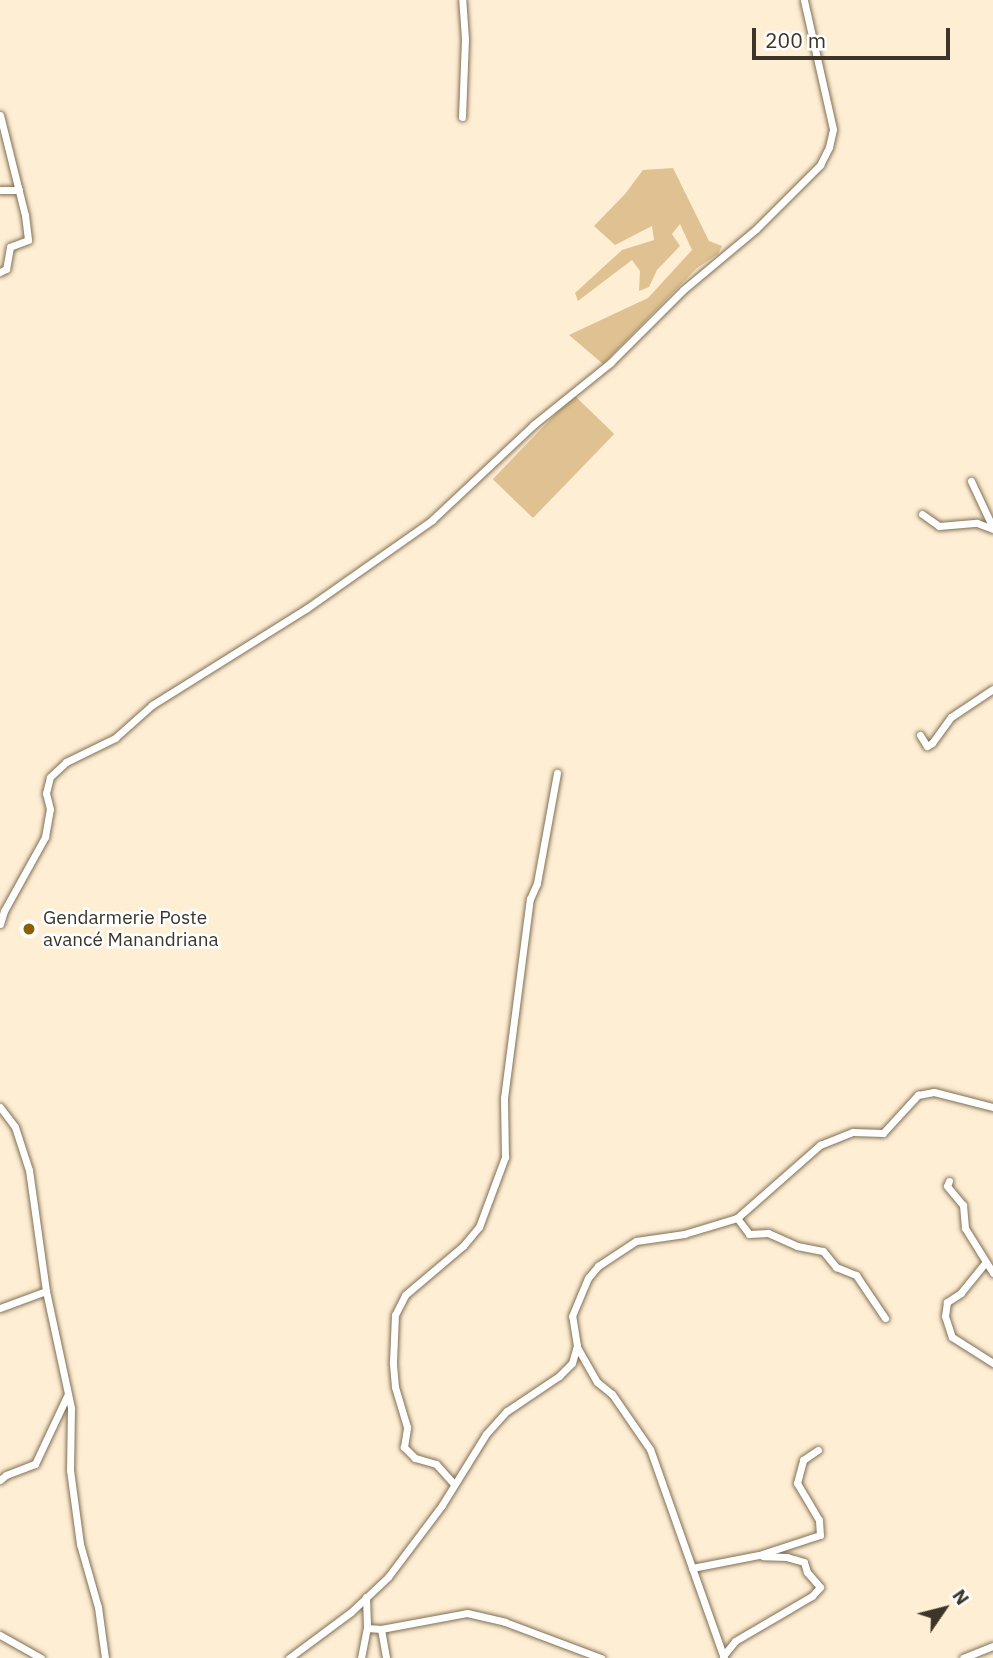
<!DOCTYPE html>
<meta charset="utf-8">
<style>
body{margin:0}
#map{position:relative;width:993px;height:1658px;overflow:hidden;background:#feeed4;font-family:"IBM Plex Sans",sans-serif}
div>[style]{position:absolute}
.green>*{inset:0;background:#e0c292;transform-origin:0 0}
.roads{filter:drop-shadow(0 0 2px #816f52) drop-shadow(0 0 2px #816f52)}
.minor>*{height:7px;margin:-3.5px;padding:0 3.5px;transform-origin:3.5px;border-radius:3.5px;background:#fff}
.dots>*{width:19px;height:19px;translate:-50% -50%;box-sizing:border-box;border:4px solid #fff;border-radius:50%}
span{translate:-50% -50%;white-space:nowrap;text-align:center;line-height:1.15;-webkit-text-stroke:5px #fff;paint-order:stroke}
.poi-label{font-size:19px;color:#3d3528}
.left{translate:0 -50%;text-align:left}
.north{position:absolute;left:909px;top:1574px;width:70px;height:70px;-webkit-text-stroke:5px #fff;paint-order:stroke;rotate:55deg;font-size:19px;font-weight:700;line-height:28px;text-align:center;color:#3d3528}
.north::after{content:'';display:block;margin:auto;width:24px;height:32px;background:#3d3528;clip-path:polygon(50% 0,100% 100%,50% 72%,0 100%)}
.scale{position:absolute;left:752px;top:28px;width:198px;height:32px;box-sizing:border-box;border:4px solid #3d3528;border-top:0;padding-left:9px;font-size:21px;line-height:24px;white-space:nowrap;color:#3d3528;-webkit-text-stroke:5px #fff;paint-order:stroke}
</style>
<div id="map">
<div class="green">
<i style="clip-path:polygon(673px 168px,709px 241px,722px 246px,718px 254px,697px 268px,603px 364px,569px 335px,648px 298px,692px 250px,680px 224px,672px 234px,680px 246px,657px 270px,649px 287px,639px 291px,640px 271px,632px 260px,578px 301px,575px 293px,622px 250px,654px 240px,652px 226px,615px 245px,594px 226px,625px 194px,643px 170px)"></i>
<i style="left:574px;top:395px;width:56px;height:117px;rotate:44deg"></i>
</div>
<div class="roads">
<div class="minor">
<i style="left:0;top:115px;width:103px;rotate:76deg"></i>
<i style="left:25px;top:215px;width:25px;rotate:83deg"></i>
<i style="left:28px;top:240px;width:19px;rotate:159deg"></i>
<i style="left:10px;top:247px;width:22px;rotate:100deg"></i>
<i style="left:6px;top:269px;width:7px;rotate:153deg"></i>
<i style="left:462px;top:117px;width:78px;rotate:-87.8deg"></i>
<i style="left:465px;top:39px;width:39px;rotate:-94deg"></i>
<i style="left:0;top:190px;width:19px"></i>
<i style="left:971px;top:481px;width:52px;rotate:64.9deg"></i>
<i style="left:922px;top:514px;width:21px;rotate:35deg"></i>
<i style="left:939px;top:526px;width:38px;rotate:-5deg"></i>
<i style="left:977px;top:523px;width:17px;rotate:21deg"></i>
<i style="left:920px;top:735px;width:13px;rotate:58deg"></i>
<i style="left:927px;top:746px;width:6px;rotate:-31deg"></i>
<i style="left:932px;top:743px;width:32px;rotate:-54deg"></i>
<i style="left:951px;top:717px;width:50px;rotate:-33.7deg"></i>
<i style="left:0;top:924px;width:14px;rotate:-73deg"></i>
<i style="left:4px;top:911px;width:85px;rotate:-61deg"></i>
<i style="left:45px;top:837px;width:28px;rotate:-80deg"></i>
<i style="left:50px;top:809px;width:16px;rotate:-104deg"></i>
<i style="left:46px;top:793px;width:16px;rotate:-76deg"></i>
<i style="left:50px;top:777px;width:22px;rotate:-43deg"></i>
<i style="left:66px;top:762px;width:55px;rotate:-26.1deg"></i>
<i style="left:115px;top:738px;width:50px;rotate:-41.7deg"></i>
<i style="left:152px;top:705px;width:183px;rotate:-32deg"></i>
<i style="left:307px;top:608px;width:153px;rotate:-35.1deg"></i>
<i style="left:432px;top:520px;width:139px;rotate:-43.2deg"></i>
<i style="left:533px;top:425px;width:99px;rotate:-38.8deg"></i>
<i style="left:610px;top:363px;width:103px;rotate:-45deg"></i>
<i style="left:683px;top:290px;width:95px;rotate:-39.9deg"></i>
<i style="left:756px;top:229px;width:91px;rotate:-45deg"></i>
<i style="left:820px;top:165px;width:20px;rotate:-63deg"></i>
<i style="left:829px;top:147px;width:18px;rotate:-77deg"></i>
<i style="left:833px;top:129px;width:132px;rotate:-102.7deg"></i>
<i style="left:0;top:1107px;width:25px;rotate:53deg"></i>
<i style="left:15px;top:1127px;width:45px;rotate:72deg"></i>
<i style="left:29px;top:1170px;width:122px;rotate:82deg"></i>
<i style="left:46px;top:1291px;width:49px;rotate:159.7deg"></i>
<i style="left:949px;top:1181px;width:5px;rotate:112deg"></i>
<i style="left:947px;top:1186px;width:25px;rotate:50deg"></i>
<i style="left:963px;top:1205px;width:23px;rotate:85deg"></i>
<i style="left:965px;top:1228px;width:53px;rotate:58.1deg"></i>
<i style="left:737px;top:1218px;width:20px;rotate:53deg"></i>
<i style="left:749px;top:1234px;width:19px;rotate:-3deg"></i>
<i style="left:768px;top:1233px;width:32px;rotate:24deg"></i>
<i style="left:797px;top:1246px;width:26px;rotate:11deg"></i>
<i style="left:823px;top:1251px;width:21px;rotate:51deg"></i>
<i style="left:836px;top:1267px;width:22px;rotate:22deg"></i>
<i style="left:856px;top:1275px;width:52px;rotate:56deg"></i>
<i style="left:985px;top:1263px;width:38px;rotate:129deg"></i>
<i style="left:961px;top:1293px;width:17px;rotate:147deg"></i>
<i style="left:947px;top:1302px;width:14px;rotate:98deg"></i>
<i style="left:945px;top:1316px;width:22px;rotate:72deg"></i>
<i style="left:952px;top:1337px;width:49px;rotate:32.4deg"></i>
<i style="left:46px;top:1291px;width:120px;rotate:77.9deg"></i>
<i style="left:71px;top:1408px;width:62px;rotate:90.9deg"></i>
<i style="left:70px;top:1470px;width:75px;rotate:82.3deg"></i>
<i style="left:80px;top:1544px;width:66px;rotate:74.1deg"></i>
<i style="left:98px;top:1607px;width:51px;rotate:82.2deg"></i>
<i style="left:577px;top:1347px;width:40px;rotate:60.3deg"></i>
<i style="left:597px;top:1382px;width:19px;rotate:39deg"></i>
<i style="left:612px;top:1394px;width:67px;rotate:55.4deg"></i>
<i style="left:650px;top:1449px;width:222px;rotate:70.5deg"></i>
<i style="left:0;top:1480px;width:8px;rotate:-40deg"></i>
<i style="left:6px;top:1475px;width:31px;rotate:-21deg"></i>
<i style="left:35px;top:1464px;width:77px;rotate:-64.8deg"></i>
<i style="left:454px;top:1484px;width:27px;rotate:-132deg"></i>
<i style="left:436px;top:1464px;width:22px;rotate:-164deg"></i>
<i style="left:415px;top:1458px;width:16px;rotate:-135deg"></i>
<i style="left:404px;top:1447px;width:20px;rotate:-81deg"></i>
<i style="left:407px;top:1427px;width:42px;rotate:-106.7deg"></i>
<i style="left:395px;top:1387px;width:25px;rotate:-95deg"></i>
<i style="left:393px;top:1362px;width:47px;rotate:-87.6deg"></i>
<i style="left:395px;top:1315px;width:22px;rotate:-63deg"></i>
<i style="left:405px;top:1295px;width:76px;rotate:-40.2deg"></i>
<i style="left:463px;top:1246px;width:25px;rotate:-50deg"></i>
<i style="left:479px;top:1227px;width:75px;rotate:-69.6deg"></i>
<i style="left:505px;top:1157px;width:59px;rotate:-91deg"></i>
<i style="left:504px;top:1098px;width:201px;rotate:-82.6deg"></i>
<i style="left:530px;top:899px;width:17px;rotate:-66deg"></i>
<i style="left:537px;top:883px;width:112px;rotate:-79.7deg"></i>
<i style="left:692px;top:1568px;width:68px;rotate:-11deg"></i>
<i style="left:759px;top:1555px;width:64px;rotate:-18.2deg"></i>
<i style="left:820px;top:1535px;width:15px;rotate:-94deg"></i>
<i style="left:819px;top:1520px;width:43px;rotate:-120.7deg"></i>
<i style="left:797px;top:1483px;width:24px;rotate:-75deg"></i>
<i style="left:803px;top:1460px;width:18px;rotate:-34deg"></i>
<i style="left:366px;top:1597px;width:31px;rotate:88deg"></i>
<i style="left:367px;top:1628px;width:14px;rotate:4deg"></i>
<i style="left:381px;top:1629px;width:87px;rotate:-10.5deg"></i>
<i style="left:467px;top:1613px;width:39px;rotate:13deg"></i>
<i style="left:505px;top:1622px;width:103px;rotate:20.6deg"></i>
<i style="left:381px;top:1629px;width:29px;rotate:80deg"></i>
<i style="left:0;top:1635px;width:47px;rotate:29.3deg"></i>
<i style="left:723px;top:1656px;width:19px;rotate:-51deg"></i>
<i style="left:735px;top:1641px;width:89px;rotate:-30.3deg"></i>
<i style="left:812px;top:1596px;width:12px;rotate:-48deg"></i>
<i style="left:820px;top:1587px;width:20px;rotate:-131deg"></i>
<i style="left:807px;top:1572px;width:10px;rotate:-107deg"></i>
<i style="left:804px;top:1562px;width:18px;rotate:-164deg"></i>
<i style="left:787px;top:1557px;width:24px;rotate:-178deg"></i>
<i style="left:289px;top:1658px;width:77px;rotate:-36.6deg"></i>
<i style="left:351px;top:1612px;width:51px;rotate:-43.4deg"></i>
<i style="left:388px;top:1577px;width:90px;rotate:-53.1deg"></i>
<i style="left:442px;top:1505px;width:84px;rotate:-58.2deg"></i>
<i style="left:486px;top:1434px;width:31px;rotate:-48deg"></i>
<i style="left:507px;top:1411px;width:63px;rotate:-33.9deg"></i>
<i style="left:559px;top:1376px;width:18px;rotate:-45deg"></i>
<i style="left:572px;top:1363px;width:18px;rotate:-74deg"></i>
<i style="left:577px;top:1346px;width:30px;rotate:-99deg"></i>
<i style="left:572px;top:1316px;width:41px;rotate:-67.2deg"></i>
<i style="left:588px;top:1278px;width:16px;rotate:-50deg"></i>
<i style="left:598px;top:1266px;width:45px;rotate:-33.3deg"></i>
<i style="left:636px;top:1241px;width:49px;rotate:-8.3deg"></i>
<i style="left:684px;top:1234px;width:55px;rotate:-16.8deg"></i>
<i style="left:737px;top:1218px;width:111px;rotate:-41.3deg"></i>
<i style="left:820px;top:1145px;width:35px;rotate:-22deg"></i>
<i style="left:853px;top:1132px;width:30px;rotate:2deg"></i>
<i style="left:883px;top:1133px;width:52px;rotate:-47.4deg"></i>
<i style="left:918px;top:1095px;width:16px;rotate:-11deg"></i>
<i style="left:934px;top:1092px;width:61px;rotate:14.3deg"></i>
<i style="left:361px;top:1658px;width:31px;rotate:-79deg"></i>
<i style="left:963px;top:1658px;width:32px;rotate:-22deg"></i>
</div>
</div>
<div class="dots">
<i style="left:29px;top:929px;background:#8b6102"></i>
</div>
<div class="poi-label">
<span class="left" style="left:43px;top:929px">Gendarmerie Poste<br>avancé Manandriana</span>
</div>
<div class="north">N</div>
<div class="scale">200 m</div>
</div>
